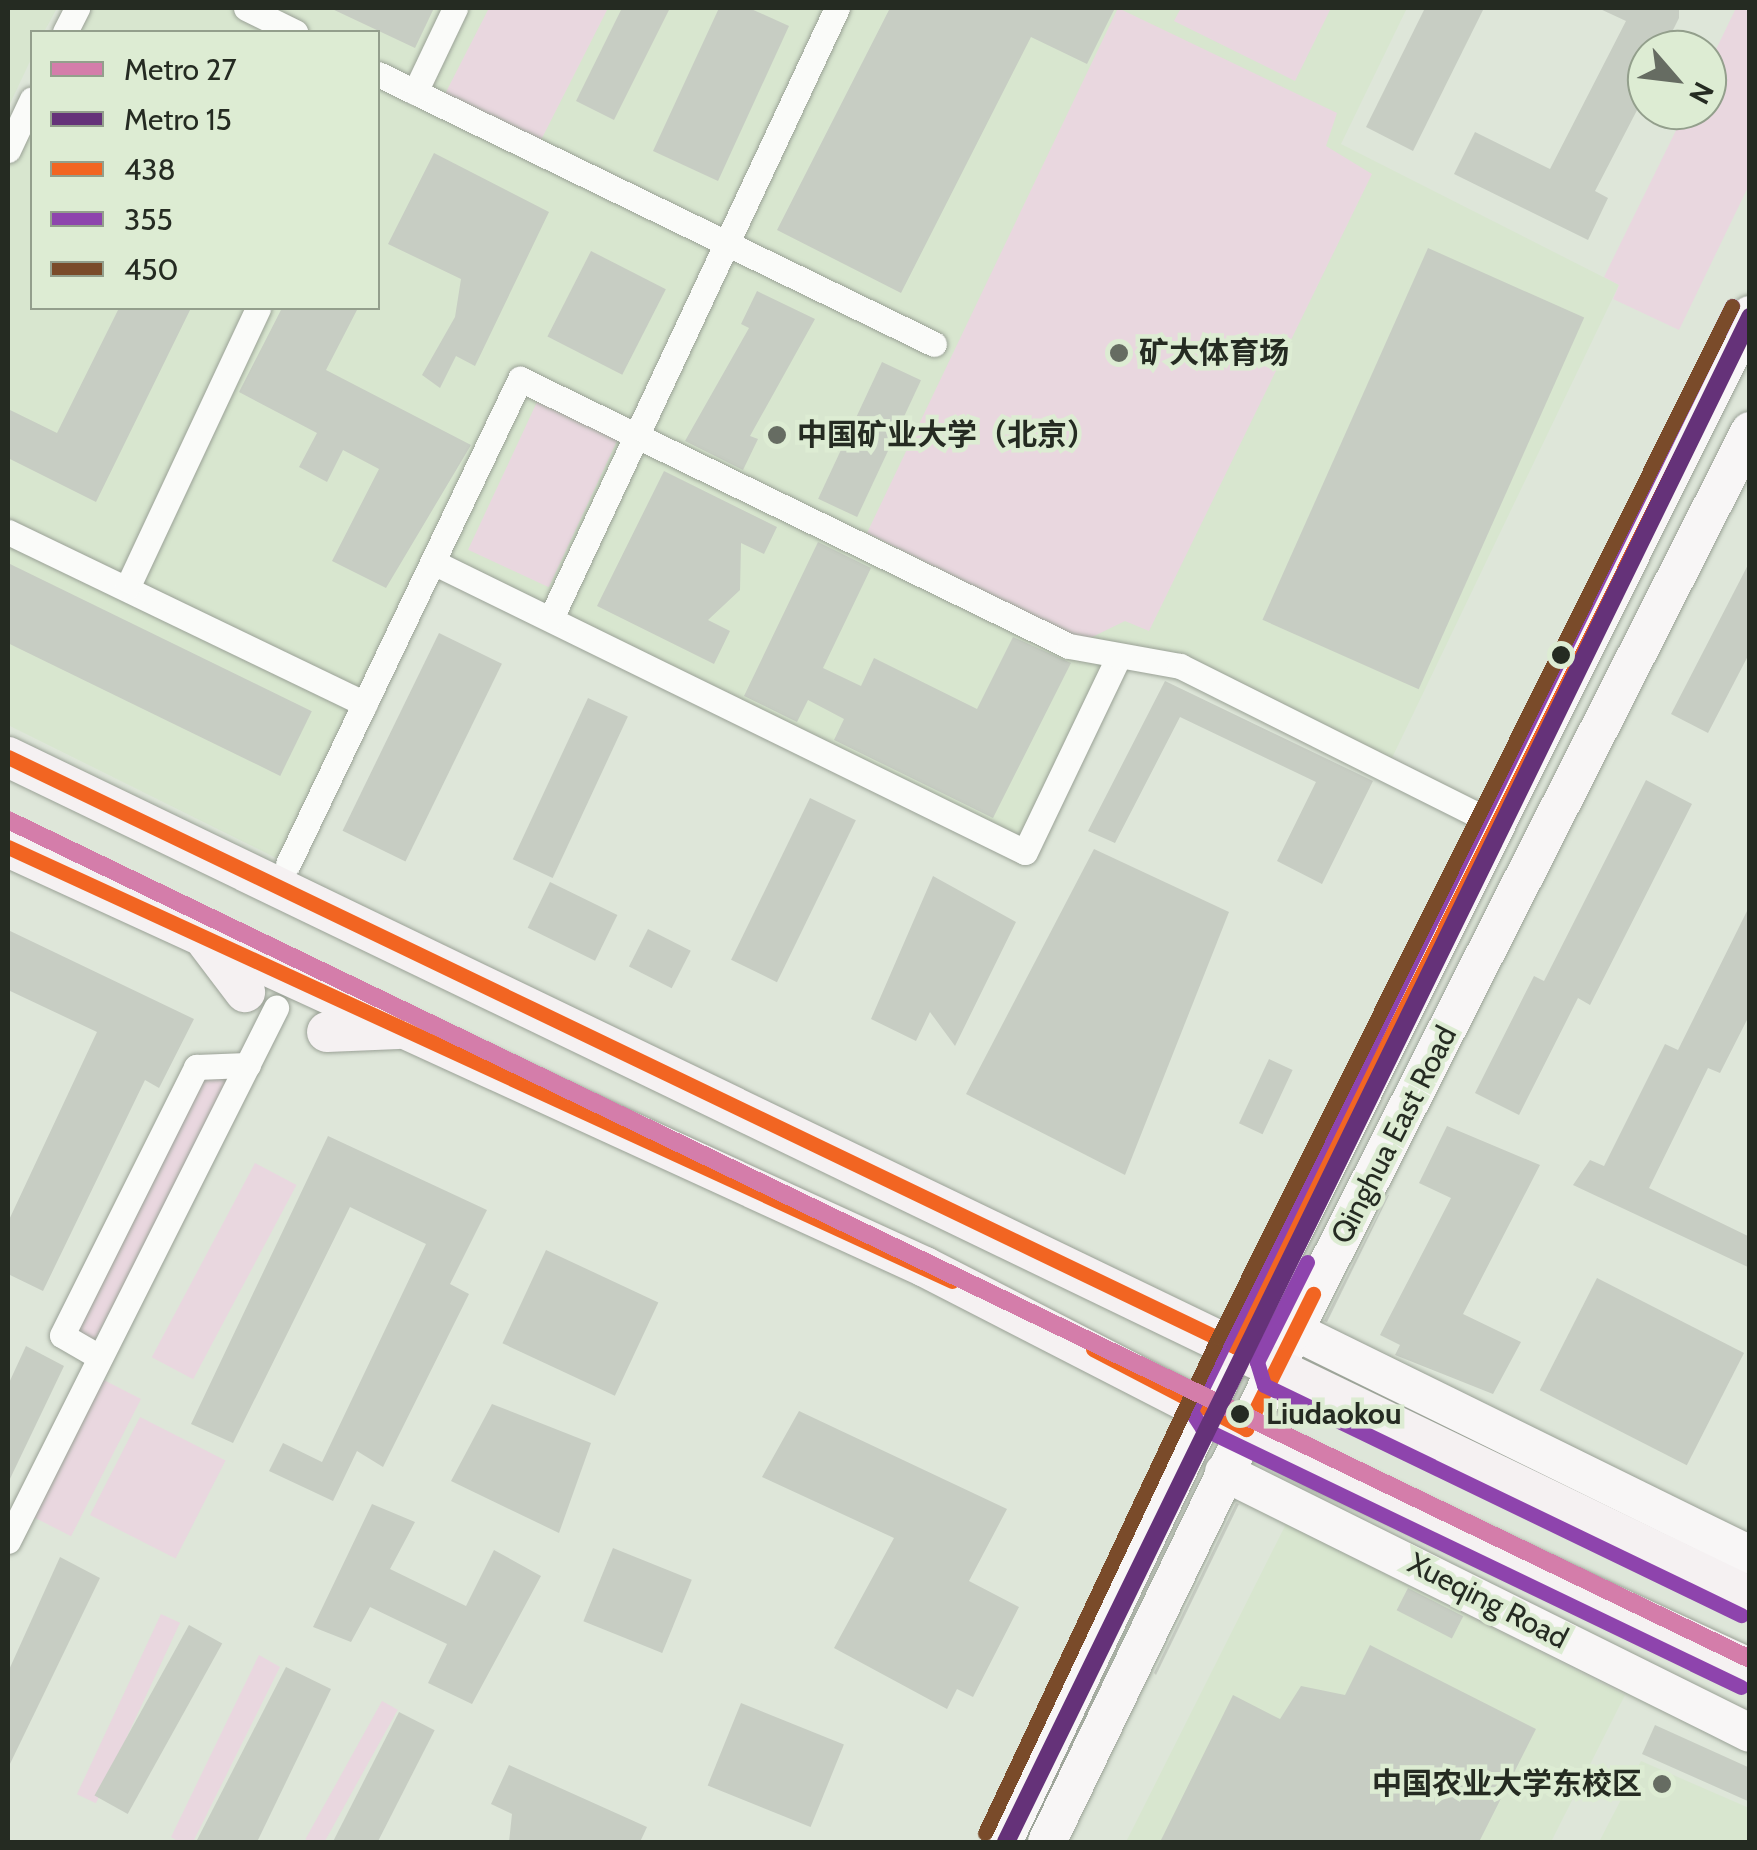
<!DOCTYPE html>
<meta charset="utf-8">
<style>
body{margin:0}
#map{position:relative;width:1757px;height:1850px;overflow:hidden;background:#dee6d9;font-family:Cabin,"Noto Sans SC",sans-serif}
div>[style]{position:absolute}
.built>*{inset:0;background:#d8e6cf}
.green>*{inset:0;background:#e9d7df;transform-origin:0 0}
.building>*{inset:0;background:#c7cdc3;transform-origin:0 0}
.roads{filter:drop-shadow(0 0 2px #9aa196) drop-shadow(0 0 2px #9aa196)}
.street>*{height:25px;margin:-12.5px;padding:0 12.5px;transform-origin:12.5px;border-radius:12.5px;background:#fafbf9}
.secondary>*{height:38px;margin:-19px;padding:0 19px;transform-origin:19px;border-radius:19px;background:#f8f6f6}
.primary>*{height:40px;margin:-20px;padding:0 20px;transform-origin:20px;border-radius:20px;background:#f5f1f2}
.bus-1>*{height:15px;margin:-7.5px;padding:0 7.5px;transform-origin:7.5px;border-radius:7.5px;background:#f26522}
.bus-2>*{height:15px;margin:-7.5px;padding:0 7.5px;transform-origin:7.5px;border-radius:7.5px;background:#8e44ad}
.bus-3>*{height:15px;margin:-7.5px;padding:0 7.5px;transform-origin:7.5px;border-radius:7.5px;background:#7a4b2a}
.metro-1>*{height:18px;margin:-9px;padding:0 9px;transform-origin:9px;border-radius:9px;background:#d47daa}
.metro-2>*{height:18px;margin:-9px;padding:0 9px;transform-origin:9px;border-radius:9px;background:#653279}
.dots>*{width:28px;height:28px;translate:-50% -50%;box-sizing:border-box;border:5px solid #ddecd3;border-radius:50%}
span{translate:-50% -50%;white-space:nowrap;text-align:center;line-height:1.15;-webkit-text-stroke:9px #ddecd3;paint-order:stroke}
.poi-label{font-size:30px;color:#252b22;font-weight:700}
.left{translate:0 -50%;text-align:left}
.right{translate:-100% -50%;text-align:right}
.street-label{font-size:30px;color:#252b22}
.stop-label{font-size:30px;color:#252b22;font-weight:700}
.frame{position:absolute;inset:0;border:10px solid #252b22;pointer-events:none}
.legend{position:absolute;left:30px;top:30px;width:350px;height:280px;box-sizing:border-box;background:#ddecd3;border:2px solid #939f8c;margin:0;padding:12px 18px;list-style:none;font-size:30px;color:#252b22}
.legend li{display:flex;align-items:center;gap:20px;height:50px}
.legend b{width:50px;border:2px solid #939f8c}
.north{position:absolute;left:1627px;top:30px;width:100px;height:100px;box-sizing:border-box;background:#ddecd3;border:2px solid #939f8c;border-radius:50%;rotate:118deg;font-size:28px;font-weight:700;line-height:40px;text-align:center;color:#252b22}
.north::after{content:'';display:block;margin:auto;width:35px;height:45px;background:#666c62;clip-path:polygon(50% 0,100% 100%,50% 72%,0 100%)}
</style>
<div id="map">
<div class="built">
<i style="clip-path:polygon(8px 8px,57px 8px,44px 32px,32px 32px,32px 57px,8px 108px)"></i>
<i style="clip-path:polygon(76px 8px,1407px 8px,1341px 144px,1619px 285px,1391px 760px,1180px 666px,1118px 658px,1025px 852px,433px 563px,288px 864px,8px 725px,8px 147px,32px 96px,32px 308px,378px 308px,378px 32px,64px 32px)"></i>
<i style="clip-path:polygon(1286px 1524px,1625px 1695px,1551px 1842px,1126px 1842px)"></i>
<i style="clip-path:polygon(1641px 1761px,1749px 1808px,1749px 1842px,1599px 1842px)"></i>
</div>
<div class="green">
<i style="clip-path:polygon(489px 8px,608px 8px,540px 142px,445px 94px)"></i>
<i style="clip-path:polygon(1118px 8px,1337px 113px,1326px 146px,1372px 174px,1149px 631px,1125px 621px,1084px 641px,867px 533px)"></i>
<i style="clip-path:polygon(1181px 8px,1331px 8px,1295px 81px,1174px 21px)"></i>
<i style="clip-path:polygon(1736px 8px,1749px 8px,1749px 185px,1679px 330px,1613px 299px,1619px 285px,1604px 277px,1686px 110px,1707px 110px,1707px 68px)"></i>
<i style="left:537px;top:402px;width:89px;height:163px;rotate:25deg"></i>
<i style="left:207px;top:1065px;width:30px;height:302px;rotate:28deg"></i>
<i style="left:255px;top:1163px;width:47px;height:220px;rotate:28deg"></i>
<i style="left:92px;top:1374px;width:55px;height:154px;rotate:27deg"></i>
<i style="left:140px;top:1417px;width:96px;height:110px;rotate:27deg"></i>
<i style="left:161px;top:1614px;width:21px;height:199px;rotate:25deg"></i>
<i style="clip-path:polygon(259px 1655px,280px 1667px,193px 1842px,179px 1842px,171px 1837px)"></i>
<i style="left:382px;top:1701px;width:18px;height:158px;rotate:29deg"></i>
</div>
<div class="building">
<i style="clip-path:polygon(330px 8px,434px 8px,415px 48px)"></i>
<i style="clip-path:polygon(622px 8px,670px 8px,614px 120px,576px 101px)"></i>
<i style="clip-path:polygon(719px 8px,749px 8px,789px 26px,718px 181px,653px 151px)"></i>
<i style="clip-path:polygon(890px 8px,1115px 8px,1087px 64px,1031px 37px,901px 293px,777px 230px)"></i>
<i style="clip-path:polygon(1425px 8px,1484px 8px,1413px 151px,1366px 127px)"></i>
<i style="clip-path:polygon(1598px 8px,1679px 8px,1679px 18px,1663px 50px,1647px 50px,1647px 91px,1595px 191px,1608px 198px,1588px 240px,1454px 174px,1475px 132px,1550px 169px,1626px 21px)"></i>
<i style="clip-path:polygon(434px 153px,549px 212px,475px 366px,456px 356px,440px 388px,422px 375px,455px 317px,461px 279px,388px 244px)"></i>
<i style="left:1428px;top:248px;width:171px;height:407px;rotate:24deg"></i>
<i style="left:591px;top:251px;width:84px;height:96px;rotate:27deg"></i>
<i style="clip-path:polygon(757px 291px,815px 319px,750px 436px,758px 439px,743px 470px,685px 441px,749px 328px,741px 324px)"></i>
<i style="clip-path:polygon(119px 308px,191px 308px,96px 502px,8px 458px,8px 409px,57px 433px)"></i>
<i style="clip-path:polygon(282px 308px,358px 308px,326px 370px,471px 445px,386px 588px,332px 561px,379px 469px,343px 450px,327px 482px,299px 467px,317px 433px,239px 392px)"></i>
<i style="left:882px;top:362px;width:43px;height:151px;rotate:25deg"></i>
<i style="clip-path:polygon(664px 471px,777px 527px,764px 554px,741px 543px,740px 590px,708px 620px,730px 631px,714px 664px,597px 606px)"></i>
<i style="clip-path:polygon(818px 542px,871px 568px,823px 668px,861px 686px,874px 658px,977px 709px,1013px 637px,1071px 663px,993px 818px,834px 740px,844px 719px,808px 700px,797px 722px,744px 696px)"></i>
<i style="clip-path:polygon(1750px 561px,1750px 652px,1708px 733px,1671px 714px)"></i>
<i style="left:8px;top:563px;width:338px;height:72px;rotate:26deg"></i>
<i style="left:439px;top:633px;width:70px;height:220px;rotate:26deg"></i>
<i style="clip-path:polygon(1165px 681px,1373px 781px,1322px 884px,1277px 861px,1316px 782px,1180px 717px,1115px 843px,1088px 831px)"></i>
<i style="left:588px;top:698px;width:44px;height:178px;rotate:25deg"></i>
<i style="clip-path:polygon(1646px 780px,1692px 804px,1590px 1005px,1578px 998px,1519px 1115px,1475px 1093px,1534px 976px,1544px 981px)"></i>
<i style="left:810px;top:798px;width:51px;height:180px;rotate:26deg"></i>
<i style="clip-path:polygon(1094px 849px,1229px 912px,1125px 1175px,966px 1094px)"></i>
<i style="clip-path:polygon(933px 876px,1016px 922px,955px 1046px,930px 1012px,916px 1041px,871px 1019px)"></i>
<i style="left:550px;top:882px;width:75px;height:51px;rotate:26deg"></i>
<i style="clip-path:polygon(1750px 905px,1750px 1014px,1720px 1073px,1708px 1068px,1649px 1188px,1750px 1237px,1750px 1268px,1573px 1185px,1590px 1160px,1604px 1166px,1665px 1044px,1678px 1050px)"></i>
<i style="left:648px;top:929px;width:48px;height:42px;rotate:27deg"></i>
<i style="clip-path:polygon(8px 930px,194px 1019px,159px 1088px,145px 1080px,43px 1291px,8px 1274px,8px 1222px,97px 1032px,8px 990px)"></i>
<i style="left:1269px;top:1059px;width:26px;height:71px;rotate:25deg"></i>
<i style="clip-path:polygon(1447px 1126px,1540px 1165px,1463px 1314px,1521px 1342px,1493px 1394px,1395px 1355px,1400px 1345px,1380px 1335px,1451px 1198px,1419px 1183px)"></i>
<i style="clip-path:polygon(328px 1136px,487px 1210px,450px 1284px,469px 1294px,383px 1467px,357px 1451px,333px 1501px,269px 1471px,283px 1443px,322px 1462px,426px 1244px,350px 1207px,233px 1443px,191px 1424px)"></i>
<i style="clip-path:polygon(1388px 1195px,1389px 1195px,1327px 1322px,1324px 1321px)"></i>
<i style="left:546px;top:1250px;width:124px;height:103px;rotate:25deg"></i>
<i style="left:1597px;top:1278px;width:165px;height:126px;rotate:27deg"></i>
<i style="clip-path:polygon(26px 1346px,64px 1366px,8px 1483px,8px 1385px)"></i>
<i style="clip-path:polygon(492px 1404px,591px 1443px,559px 1533px,451px 1481px)"></i>
<i style="clip-path:polygon(799px 1411px,1007px 1509px,969px 1581px,1019px 1607px,973px 1697px,957px 1689px,947px 1709px,834px 1648px,894px 1538px,762px 1477px)"></i>
<i style="clip-path:polygon(1236px 1503px,1239px 1504px,1156px 1675px,1154px 1673px)"></i>
<i style="clip-path:polygon(372px 1504px,415px 1522px,390px 1569px,466px 1606px,494px 1550px,541px 1576px,472px 1704px,428px 1683px,447px 1644px,370px 1607px,351px 1642px,313px 1627px)"></i>
<i style="left:613px;top:1548px;width:85px;height:79px;rotate:22deg"></i>
<i style="clip-path:polygon(60px 1557px,100px 1578px,8px 1768px,8px 1672px)"></i>
<i style="left:1408px;top:1588px;width:62px;height:25px;rotate:27deg"></i>
<i style="left:189px;top:1625px;width:38px;height:195px;rotate:29deg"></i>
<i style="clip-path:polygon(1370px 1645px,1536px 1729px,1479px 1842px,1160px 1842px,1233px 1695px,1280px 1719px,1301px 1686px,1345px 1695px)"></i>
<i style="clip-path:polygon(286px 1667px,331px 1689px,257px 1842px,196px 1842px)"></i>
<i style="left:741px;top:1703px;width:111px;height:89px;rotate:22deg"></i>
<i style="left:399px;top:1712px;width:40px;height:145px;rotate:27deg"></i>
<i style="clip-path:polygon(1655px 1725px,1750px 1768px,1750px 1802px,1642px 1754px)"></i>
<i style="clip-path:polygon(509px 1765px,647px 1827px,640px 1842px,509px 1842px,512px 1814px,491px 1804px)"></i>
</div>
<div class="roads">
<div class="street">
<i style="left:246px;top:8px;width:55px;rotate:26.1deg"></i>
<i style="left:65px;top:32px;width:27px;rotate:-63deg"></i>
<i style="left:378px;top:74px;width:618px;rotate:25.9deg"></i>
<i style="left:415px;top:92px;width:93px;rotate:-64.5deg"></i>
<i style="left:8px;top:150px;width:56px;rotate:-64.8deg"></i>
<i style="left:8px;top:532px;width:396px;rotate:25.7deg"></i>
<i style="left:433px;top:562px;width:659px;rotate:26.1deg"></i>
<i style="left:1025px;top:852px;width:215px;rotate:-64.4deg"></i>
<i style="left:127px;top:588px;width:309px;rotate:-64.9deg"></i>
<i style="left:551px;top:618px;width:674px;rotate:-64.88deg"></i>
<i style="left:288px;top:864px;width:538px;rotate:-64.44deg"></i>
<i style="left:520px;top:379px;width:610px;rotate:25.94deg"></i>
<i style="left:1069px;top:646px;width:113px;rotate:10.2deg"></i>
<i style="left:1180px;top:666px;width:357px;rotate:26.6deg"></i>
<i style="left:96px;top:1355px;width:39px;rotate:-150deg"></i>
<i style="left:62px;top:1335px;width:300px;rotate:-63.4deg"></i>
<i style="left:196px;top:1067px;width:52px;rotate:-2.2deg"></i>
<i style="left:8px;top:1541px;width:597px;rotate:-63.31deg"></i>
</div>
<div class="secondary">
<i style="left:1272px;top:1320px;width:533px;rotate:26.18deg"></i>
<i style="left:1224px;top:1472px;width:587px;rotate:26.39deg"></i>
<i style="left:1003px;top:1842px;width:547px;rotate:-64.79deg"></i>
<i style="left:1236px;top:1347px;width:1153px;rotate:-63.52deg"></i>
<i style="left:1047px;top:1842px;width:568px;rotate:-64.2deg"></i>
<i style="left:1294px;top:1331px;width:1009px;rotate:-63.13deg"></i>
</div>
<div class="primary">
<i style="left:8px;top:757px;width:1934px;rotate:25.74deg"></i>
<i style="left:8px;top:847px;width:1009px;rotate:24.61deg"></i>
<i style="left:925px;top:1267px;width:446px;rotate:27.2deg"></i>
<i style="left:1322px;top:1471px;width:472px;rotate:24.8deg"></i>
<i style="left:207px;top:942px;width:63px;rotate:52.8deg"></i>
<i style="left:327px;top:1032px;width:71px;rotate:-2.4deg"></i>
</div>
</div>
<div class="bus-1">
<i style="left:8px;top:757px;width:1362px;rotate:25.66deg"></i>
<i style="left:1236px;top:1347px;width:1152px;rotate:-63.5deg"></i>
<i style="left:8px;top:847px;width:1039px;rotate:24.69deg"></i>
<i style="left:1093px;top:1349px;width:173px;rotate:27.6deg"></i>
<i style="left:1246px;top:1429px;width:151px;rotate:-63.6deg"></i>
</div>
<div class="bus-2">
<i style="left:1732px;top:306px;width:1230px;rotate:116.09deg"></i>
<i style="left:1191px;top:1411px;width:20px;rotate:57deg"></i>
<i style="left:1202px;top:1428px;width:598px;rotate:25.67deg"></i>
<i style="left:1307px;top:1262px;width:112px;rotate:116.6deg"></i>
<i style="left:1257px;top:1362px;width:24px;rotate:73deg"></i>
<i style="left:1264px;top:1385px;width:530px;rotate:25.74deg"></i>
</div>
<div class="bus-3">
<i style="left:985px;top:1833px;width:547px;rotate:-64.79deg"></i>
<i style="left:1218px;top:1338px;width:1153px;rotate:-63.52deg"></i>
</div>
<div class="metro-1">
<i style="left:8px;top:820px;width:1934px;rotate:25.72deg"></i>
</div>
<div class="metro-2">
<i style="left:1006px;top:1842px;width:1697px;rotate:-63.99deg"></i>
</div>
<div class="dots">
<i style="left:1119px;top:353px;background:#666c62"></i>
<i style="left:777px;top:435px;background:#666c62"></i>
<i style="left:1561px;top:655px;background:#252b22"></i>
<i style="left:1240px;top:1414px;background:#252b22"></i>
<i style="left:1662px;top:1784px;background:#666c62"></i>
</div>
<div class="poi-label">
<span class="left" style="left:1139px;top:353px">矿大体育场</span>
<span class="left" style="left:797px;top:435px">中国矿业大学（北京）</span>
<span class="right" style="left:1642px;top:1784px">中国农业大学东校区</span>
</div>
<div class="street-label">
<span style="left:1394px;top:1135px;rotate:-63deg">Qinghua East Road</span>
<span style="left:1488px;top:1601px;rotate:27deg">Xueqing Road</span>
</div>
<div class="stop-label">
<span class="left" style="left:1266px;top:1414px">Liudaokou</span>
</div>
<div class="frame"></div>
<ul class="legend">
<li><b style="height:12px;background:#d47daa"></b>Metro 27</li>
<li><b style="height:12px;background:#653279"></b>Metro 15</li>
<li><b style="height:12px;background:#f26522"></b>438</li>
<li><b style="height:12px;background:#8e44ad"></b>355</li>
<li><b style="height:12px;background:#7a4b2a"></b>450</li>
</ul>
<div class="north">N</div>
</div>
